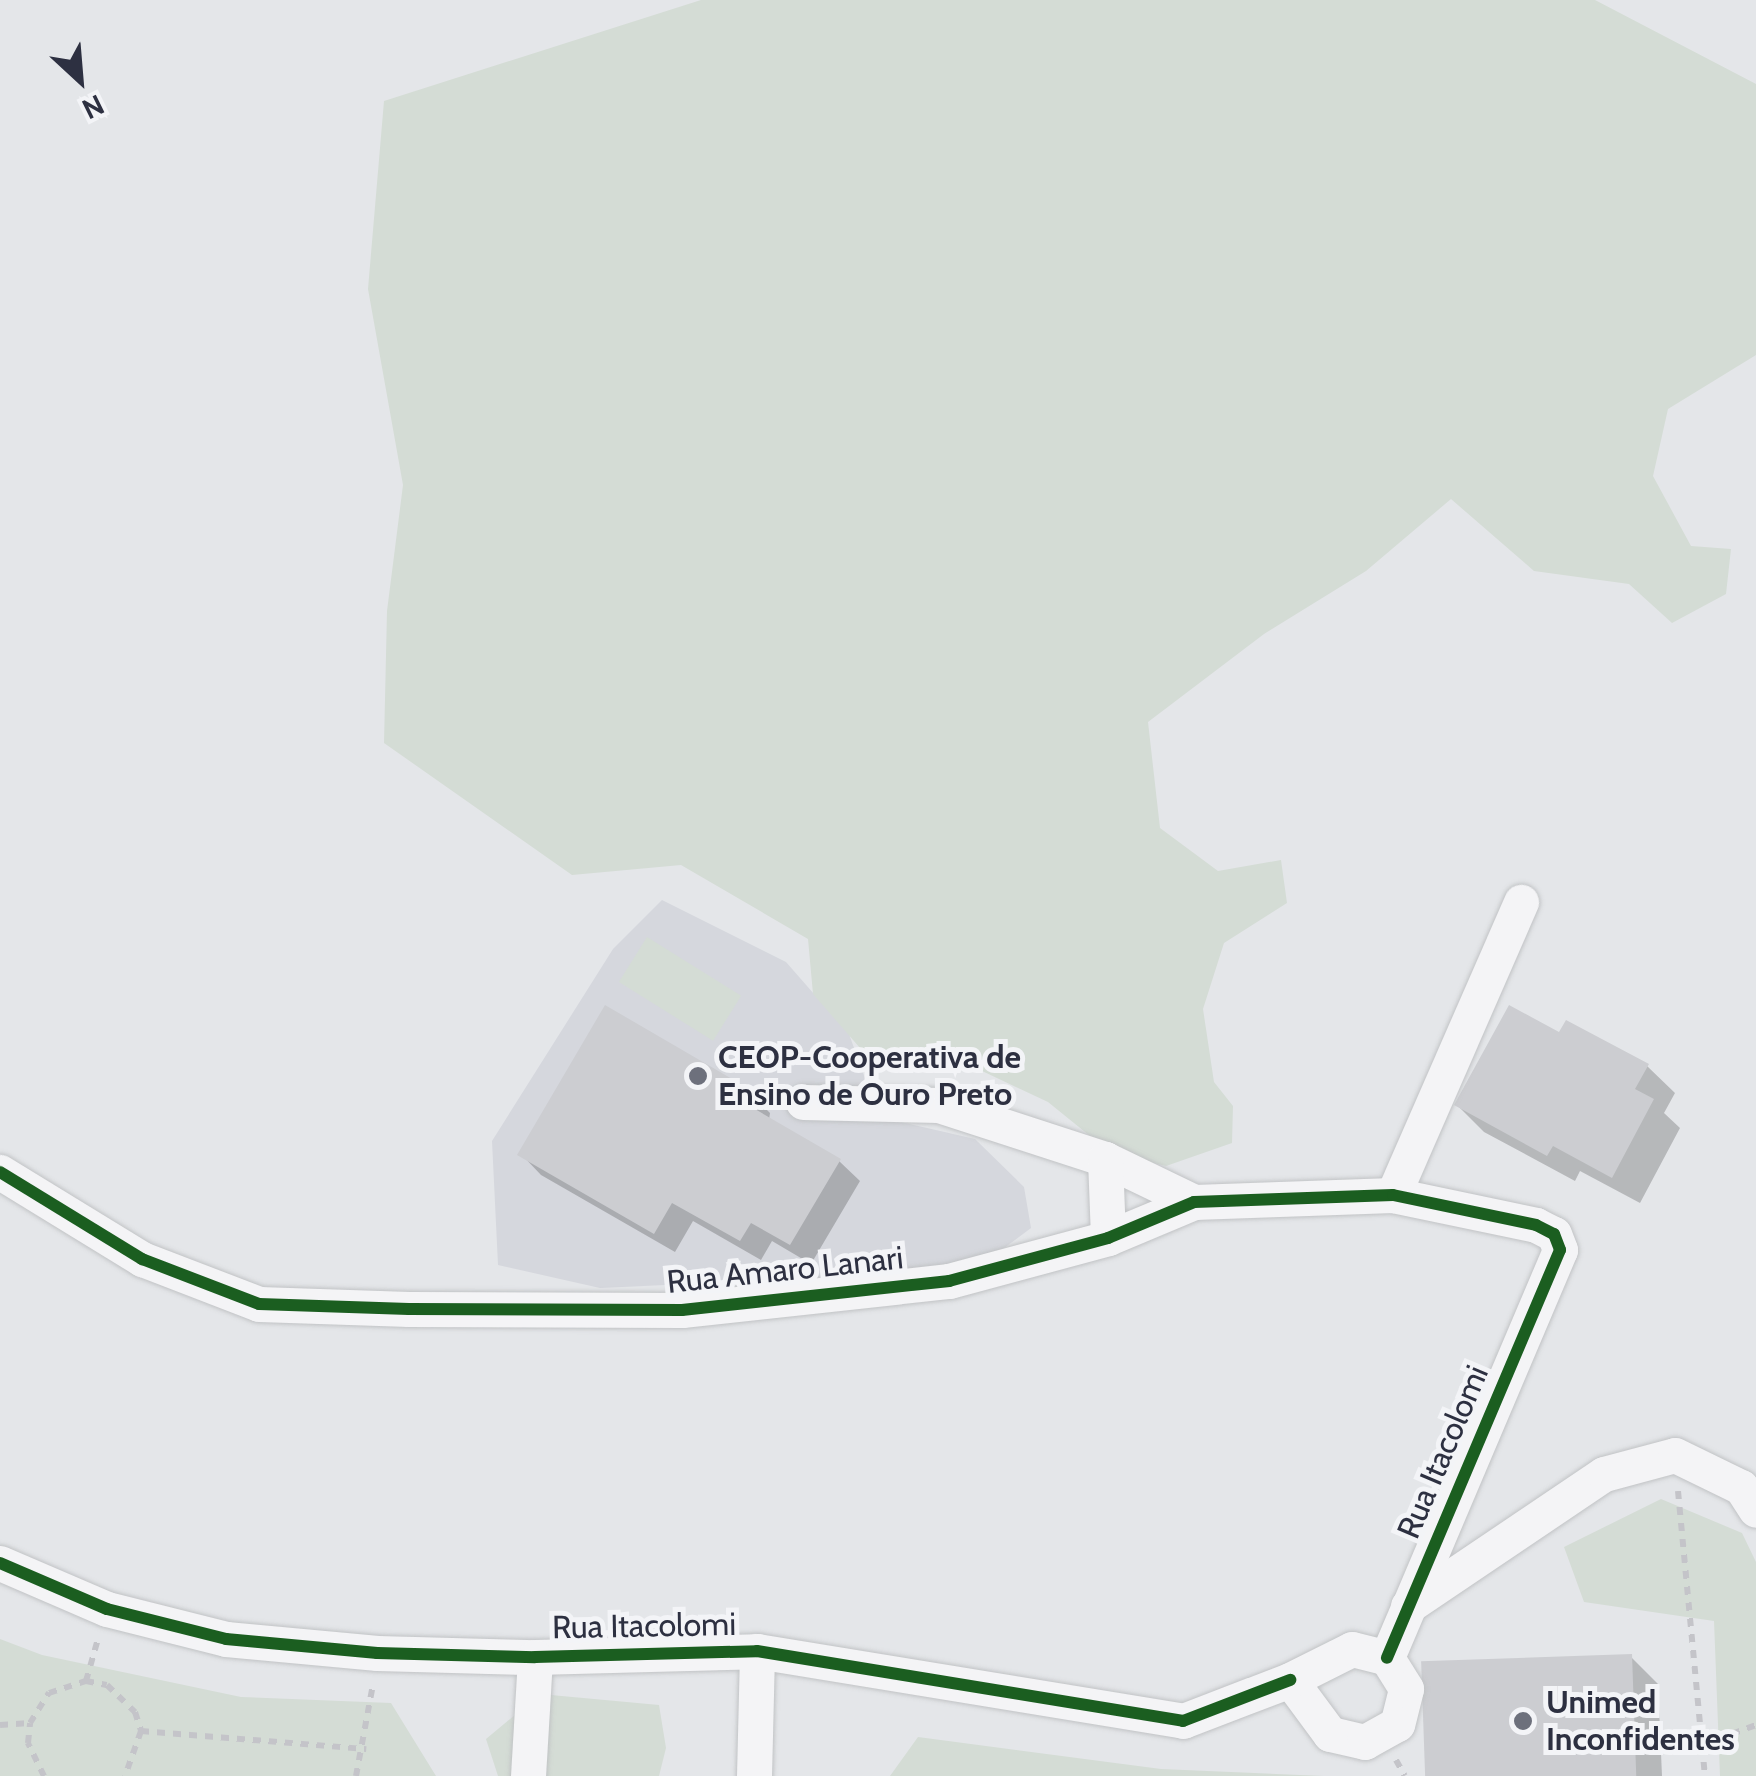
<!DOCTYPE html>
<style>
body{margin:0}
#map{position:relative;width:1756px;height:1776px;overflow:hidden;background:#e4e6e9;font-family:Cabin,sans-serif}
div>[style]{position:absolute}
.built>*{inset:0;background:#d5d7dd}
.green>*{inset:0;background:#d4dcd5;transform-origin:0 0}
.shadow>*{inset:0;background:#0003}
.building>*{inset:0;background:#cccdd1;transform-origin:0 0}
.path>*{height:6px;margin-top:-3px;transform-origin:0;background:repeating-linear-gradient(90deg,#c4c4c9 0 8px,transparent 0 16px)}
.roads{filter:drop-shadow(0 0 2px #c1c3c5) drop-shadow(0 0 2px #c1c3c5)}
.minor>*{height:35px;margin:-17.5px;padding:0 17.5px;transform-origin:17.5px;border-radius:17.5px;background:#f4f4f6}
.cycleway>*{height:12px;margin:-6px;padding:0 6px;transform-origin:6px;border-radius:6px;background:#1b5e20}
.dots>*{width:28px;height:28px;translate:-50% -50%;box-sizing:border-box;border:5px solid #f3f4f7;border-radius:50%}
span{translate:-50% -50%;white-space:nowrap;text-align:center;line-height:1.15;-webkit-text-stroke:10px #f3f4f7;paint-order:stroke}
.poi-label{font-size:32px;color:#2d3041;font-weight:700}
.left{translate:0 -50%;text-align:left}
.street-label{font-size:32px;color:#2d3041}
.north{position:absolute;left:30px;top:30px;width:100px;height:100px;-webkit-text-stroke:8px #f3f4f7;paint-order:stroke;rotate:154deg;font-size:28px;font-weight:700;line-height:40px;text-align:center;color:#2d3041}
.north::after{content:'';display:block;margin:auto;width:35px;height:45px;background:#2d3041;clip-path:polygon(50% 0,100% 100%,50% 72%,0 100%)}
</style>
<div id="map">
<div class="built">
<i style="clip-path:polygon(662px 900px,786px 962px,849px 1034px,879px 1117px,975px 1139px,1024px 1187px,1031px 1228px,992px 1257px,902px 1274px,600px 1288px,498px 1265px,492px 1141px,613px 949px)"></i>
</div>
<div class="green">
<i style="clip-path:polygon(701px 0,1595px 0,1756px 84px,1756px 355px,1668px 409px,1653px 476px,1691px 546px,1731px 549px,1726px 594px,1672px 623px,1629px 584px,1534px 571px,1451px 499px,1366px 571px,1264px 634px,1148px 722px,1160px 828px,1218px 871px,1281px 860px,1287px 903px,1224px 943px,1203px 1009px,1214px 1082px,1233px 1106px,1232px 1143px,1166px 1166px,1111px 1153px,1048px 1102px,980px 1070px,867px 1056px,813px 994px,808px 939px,681px 865px,572px 875px,384px 743px,387px 611px,403px 485px,368px 289px,384px 101px)"></i>
<i style="left:647px;top:937px;width:111px;height:53px;rotate:32deg"></i>
<i style="clip-path:polygon(1661px 1499px,1742px 1533px,1756px 1562px,1756px 1776px,1720px 1776px,1714px 1621px,1584px 1602px,1564px 1547px)"></i>
<i style="clip-path:polygon(0 1639px,42px 1655px,241px 1697px,391px 1703px,436px 1776px,0 1776px)"></i>
<i style="clip-path:polygon(540px 1694px,659px 1705px,666px 1748px,659px 1776px,498px 1776px,486px 1739px)"></i>
<i style="clip-path:polygon(918px 1737px,1161px 1769px,1324px 1776px,890px 1776px)"></i>
</div>
<div class="shadow">
<i style="clip-path:polygon(1560px 1035px,1647px 1066px,1675px 1093px,1664px 1113px,1680px 1128px,1640px 1203px,1580px 1171px,1575px 1181px,1484px 1132px,1457px 1105px)"></i>
<i style="clip-path:polygon(749px 1092px,770px 1113px,769px 1120px,839px 1161px,860px 1181px,811px 1264px,772px 1241px,761px 1260px,693px 1221px,675px 1252px,541px 1175px,521px 1154px)"></i>
<i style="clip-path:polygon(1631px 1657px,1658px 1684px,1662px 1776px,1427px 1776px)"></i>
</div>
<div class="building">
<i style="clip-path:polygon(605px 1005px,751px 1090px,748px 1105px,841px 1159px,790px 1245px,751px 1223px,740px 1241px,672px 1203px,654px 1234px,517px 1155px)"></i>
<i style="clip-path:polygon(1509px 1005px,1559px 1032px,1566px 1020px,1649px 1064px,1635px 1089px,1654px 1099px,1612px 1178px,1553px 1146px,1547px 1156px,1454px 1105px)"></i>
<i style="left:1632px;top:1654px;width:122px;height:211px;rotate:88deg"></i>
</div>
<div class="path">
<i style="left:1678px;top:1491px;width:286px;rotate:84.6deg"></i>
<i style="left:86px;top:1681px;width:44px;rotate:-74.1deg"></i>
<i style="left:0;top:1725px;width:30px;rotate:-4deg"></i>
<i style="left:141px;top:1731px;width:226px;rotate:4.6deg"></i>
<i style="left:1702px;top:1745px;width:58px;rotate:-20.3deg"></i>
<i style="left:1396px;top:1760px;width:18px;rotate:61deg"></i>
<i style="left:44px;top:1776px;width:37px;rotate:-116deg"></i>
<i style="left:28px;top:1743px;width:20px;rotate:-84deg"></i>
<i style="left:30px;top:1723px;width:36px;rotate:-58deg"></i>
<i style="left:49px;top:1693px;width:39px;rotate:-18deg"></i>
<i style="left:86px;top:1681px;width:21px;rotate:11deg"></i>
<i style="left:107px;top:1685px;width:39px;rotate:44deg"></i>
<i style="left:135px;top:1712px;width:20px;rotate:72deg"></i>
<i style="left:141px;top:1731px;width:48px;rotate:109.6deg"></i>
<i style="left:356px;top:1776px;width:94px;rotate:-79.5deg"></i>
</div>
<div class="roads">
<div class="minor">
<i style="left:803px;top:1102px;width:136px;rotate:1.3deg"></i>
<i style="left:939px;top:1105px;width:175px;rotate:18deg"></i>
<i style="left:1105px;top:1159px;width:99px;rotate:25.8deg"></i>
<i style="left:1105px;top:1159px;width:79px;rotate:87.8deg"></i>
<i style="left:0;top:1172px;width:167px;rotate:31.5deg"></i>
<i style="left:142px;top:1259px;width:125px;rotate:21deg"></i>
<i style="left:259px;top:1304px;width:150px;rotate:1.9deg"></i>
<i style="left:409px;top:1309px;width:273px;rotate:0.2deg"></i>
<i style="left:682px;top:1310px;width:269px;rotate:-6.2deg"></i>
<i style="left:949px;top:1281px;width:165px;rotate:-15.1deg"></i>
<i style="left:1108px;top:1238px;width:93px;rotate:-22.7deg"></i>
<i style="left:1194px;top:1202px;width:199px;rotate:-2deg"></i>
<i style="left:1393px;top:1195px;width:146px;rotate:11.8deg"></i>
<i style="left:1536px;top:1225px;width:20px;rotate:27deg"></i>
<i style="left:1554px;top:1234px;width:17px;rotate:69deg"></i>
<i style="left:1560px;top:1250px;width:443px;rotate:113deg"></i>
<i style="left:1393px;top:1195px;width:320px;rotate:-66.4deg"></i>
<i style="left:0;top:1563px;width:116px;rotate:23.3deg"></i>
<i style="left:107px;top:1609px;width:123px;rotate:14.1deg"></i>
<i style="left:226px;top:1639px;width:152px;rotate:5.3deg"></i>
<i style="left:377px;top:1653px;width:158px;rotate:1.5deg"></i>
<i style="left:535px;top:1657px;width:222px;rotate:-1.5deg"></i>
<i style="left:757px;top:1651px;width:432px;rotate:9.3deg"></i>
<i style="left:1183px;top:1721px;width:115px;rotate:-21deg"></i>
<i style="left:1408px;top:1606px;width:236px;rotate:-34deg"></i>
<i style="left:1604px;top:1474px;width:73px;rotate:-15deg"></i>
<i style="left:1675px;top:1455px;width:73px;rotate:25.9deg"></i>
<i style="left:1741px;top:1487px;width:27px;rotate:57deg"></i>
<i style="left:1352px;top:1649px;width:36px;rotate:14deg"></i>
<i style="left:1387px;top:1658px;width:36px;rotate:58deg"></i>
<i style="left:1406px;top:1689px;width:36px;rotate:104deg"></i>
<i style="left:1397px;top:1724px;width:37px;rotate:151deg"></i>
<i style="left:1365px;top:1742px;width:36px;rotate:-167deg"></i>
<i style="left:1330px;top:1734px;width:67px;rotate:-126.5deg"></i>
<i style="left:1290px;top:1680px;width:69px;rotate:-26.6deg"></i>
<i style="left:528px;top:1776px;width:119px;rotate:-86.6deg"></i>
<i style="left:754px;top:1776px;width:125px;rotate:-88.6deg"></i>
</div>
</div>
<div class="cycleway">
<i style="left:0;top:1172px;width:167px;rotate:31.5deg"></i>
<i style="left:142px;top:1259px;width:125px;rotate:21deg"></i>
<i style="left:259px;top:1304px;width:150px;rotate:1.9deg"></i>
<i style="left:409px;top:1309px;width:273px;rotate:0.2deg"></i>
<i style="left:682px;top:1310px;width:269px;rotate:-6.2deg"></i>
<i style="left:949px;top:1281px;width:165px;rotate:-15.1deg"></i>
<i style="left:1108px;top:1238px;width:93px;rotate:-22.7deg"></i>
<i style="left:1194px;top:1202px;width:199px;rotate:-2deg"></i>
<i style="left:1393px;top:1195px;width:146px;rotate:11.8deg"></i>
<i style="left:1536px;top:1225px;width:20px;rotate:27deg"></i>
<i style="left:1554px;top:1234px;width:17px;rotate:69deg"></i>
<i style="left:1560px;top:1250px;width:443px;rotate:113deg"></i>
<i style="left:0;top:1563px;width:116px;rotate:23.3deg"></i>
<i style="left:107px;top:1609px;width:123px;rotate:14.1deg"></i>
<i style="left:226px;top:1639px;width:152px;rotate:5.3deg"></i>
<i style="left:377px;top:1653px;width:158px;rotate:1.5deg"></i>
<i style="left:535px;top:1657px;width:222px;rotate:-1.5deg"></i>
<i style="left:757px;top:1651px;width:432px;rotate:9.3deg"></i>
<i style="left:1183px;top:1721px;width:115px;rotate:-21deg"></i>
</div>
<div class="dots">
<i style="left:698px;top:1076px;background:#6d707c"></i>
<i style="left:1523px;top:1721px;background:#6d707c"></i>
</div>
<div class="poi-label">
<span class="left" style="left:718px;top:1076px">CEOP-Cooperativa de<br>Ensino de Ouro Preto</span>
<span class="left" style="left:1546px;top:1721px">Unimed<br>Inconfidentes</span>
</div>
<div class="street-label">
<span style="left:785px;top:1270px;rotate:-6deg">Rua Amaro Lanari</span>
<span style="left:1443px;top:1452px;rotate:-67deg">Rua Itacolomi</span>
<span style="left:644px;top:1626px;rotate:-1deg">Rua Itacolomi</span>
</div>
<div class="north">N</div>
</div>
